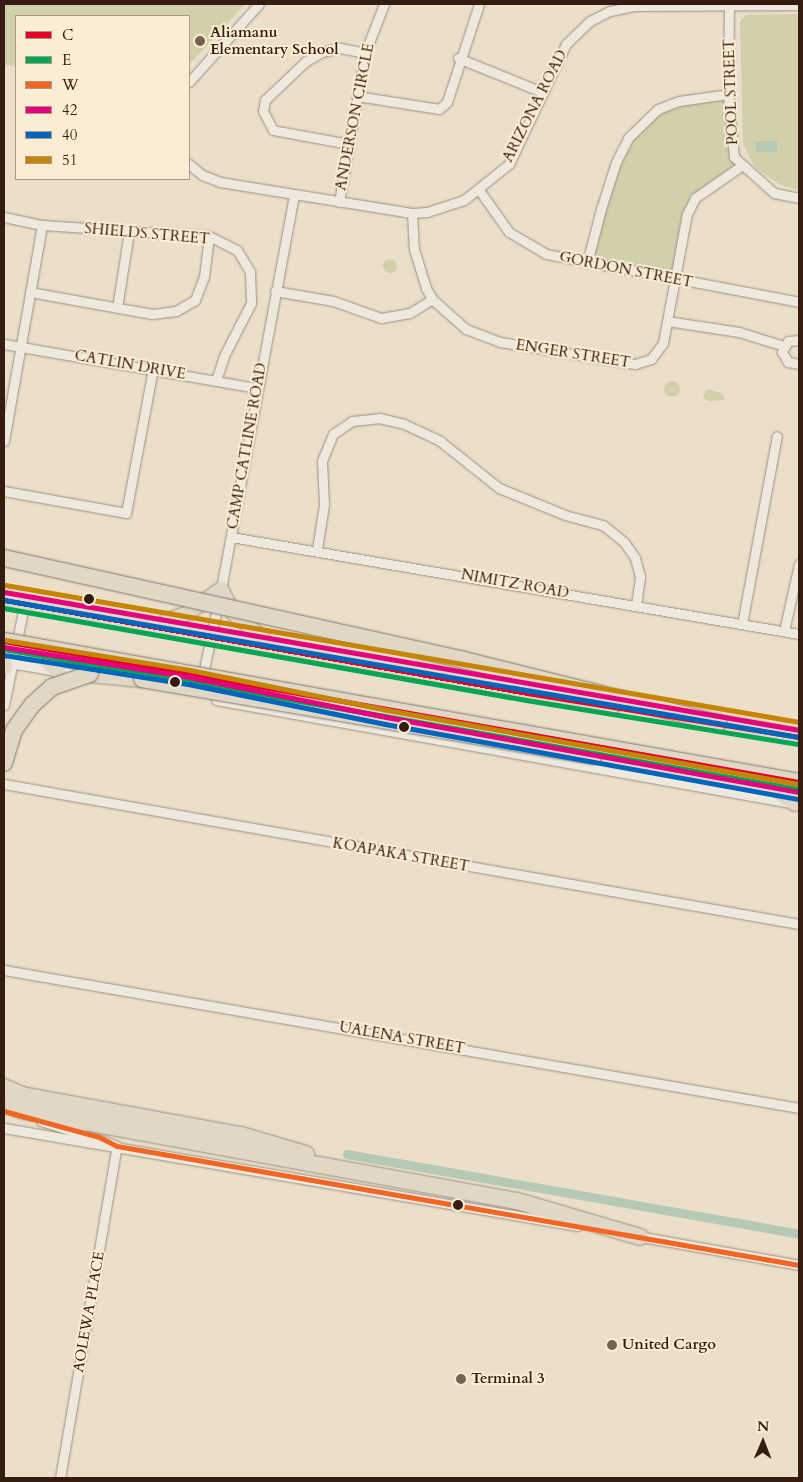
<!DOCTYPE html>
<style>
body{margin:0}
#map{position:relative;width:803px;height:1482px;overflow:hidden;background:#ebdfca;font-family:Cardo,serif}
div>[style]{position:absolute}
.green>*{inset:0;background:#d1d0ab}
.round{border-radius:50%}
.water>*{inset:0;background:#b6c9b4;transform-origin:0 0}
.canal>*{height:9px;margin:-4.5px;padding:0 4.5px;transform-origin:4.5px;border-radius:4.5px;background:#b6c9b4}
.roads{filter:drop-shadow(0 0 1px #9a9084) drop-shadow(0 0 1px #9a9084)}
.street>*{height:9px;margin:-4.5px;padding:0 4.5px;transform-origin:4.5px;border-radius:4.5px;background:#eee8dd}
.primary>*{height:14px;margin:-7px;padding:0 7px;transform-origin:7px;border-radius:7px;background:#e1d7c7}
.highway>*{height:16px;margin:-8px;padding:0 8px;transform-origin:8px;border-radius:8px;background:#e1d7c7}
.bridges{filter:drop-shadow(0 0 1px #80766b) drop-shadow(0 0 1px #80766b)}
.highway-bridge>*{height:16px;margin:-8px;padding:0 8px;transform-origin:8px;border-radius:8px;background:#e1d7c7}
.bus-1>*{height:5px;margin:-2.5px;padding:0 2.5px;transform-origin:2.5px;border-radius:2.5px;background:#e4002b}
.bus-2>*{height:5px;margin:-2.5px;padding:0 2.5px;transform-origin:2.5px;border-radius:2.5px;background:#00a651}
.bus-3>*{height:5px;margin:-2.5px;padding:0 2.5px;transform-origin:2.5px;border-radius:2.5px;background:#f26522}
.bus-4>*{height:5px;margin:-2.5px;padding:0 2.5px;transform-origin:2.5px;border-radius:2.5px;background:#e5007d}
.bus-5>*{height:5px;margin:-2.5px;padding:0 2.5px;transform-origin:2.5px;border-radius:2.5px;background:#0065bd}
.bus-6>*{height:5px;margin:-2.5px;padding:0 2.5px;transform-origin:2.5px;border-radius:2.5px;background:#c68404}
.dots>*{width:14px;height:14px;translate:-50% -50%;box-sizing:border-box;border:2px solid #fbedd3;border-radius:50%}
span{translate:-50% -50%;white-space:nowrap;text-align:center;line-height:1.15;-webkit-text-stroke:4px #fbedd3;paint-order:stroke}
.poi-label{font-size:15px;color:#351c11;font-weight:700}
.left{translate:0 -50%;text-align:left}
.street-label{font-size:15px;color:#351c11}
.frame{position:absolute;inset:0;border:5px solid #351c11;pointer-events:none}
.legend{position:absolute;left:15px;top:15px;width:175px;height:165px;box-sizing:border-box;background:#fbedd3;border:1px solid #ac9985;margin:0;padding:6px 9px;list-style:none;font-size:15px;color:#351c11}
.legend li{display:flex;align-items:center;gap:10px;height:25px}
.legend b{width:25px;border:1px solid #ac9985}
.north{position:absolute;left:738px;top:1417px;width:50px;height:50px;-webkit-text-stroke:4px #fbedd3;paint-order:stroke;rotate:1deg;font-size:14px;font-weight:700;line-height:20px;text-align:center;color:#351c11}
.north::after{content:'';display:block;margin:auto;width:18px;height:22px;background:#351c11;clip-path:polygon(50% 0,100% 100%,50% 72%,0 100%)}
</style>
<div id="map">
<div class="green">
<i style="clip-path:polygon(4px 4px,245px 4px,189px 65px,189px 16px,16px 16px,16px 67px,4px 64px)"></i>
<i style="clip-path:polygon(799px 14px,799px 190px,780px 185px,763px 173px,754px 166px,743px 143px,740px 22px,746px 15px)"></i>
<i style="clip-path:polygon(728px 94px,731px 139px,741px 166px,695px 198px,675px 280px,587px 263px,628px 138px,658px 109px)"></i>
<i class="round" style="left:383px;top:259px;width:14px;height:14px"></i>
<i class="round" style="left:664px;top:381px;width:16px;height:16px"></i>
<i style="clip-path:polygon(707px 389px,722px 393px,725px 400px,707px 401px,703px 397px)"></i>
</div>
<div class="water">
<i style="left:756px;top:141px;width:21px;height:11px"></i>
</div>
<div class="canal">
<i style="left:347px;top:1154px;width:459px;rotate:10deg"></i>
</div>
<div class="roads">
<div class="street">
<i style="left:729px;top:6px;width:88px;rotate:90.7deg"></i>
<i style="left:728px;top:94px;width:63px;rotate:84.6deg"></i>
<i style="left:734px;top:157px;width:54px;rotate:42deg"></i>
<i style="left:774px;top:193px;width:25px;rotate:11deg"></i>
<i style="left:458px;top:58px;width:91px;rotate:22deg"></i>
<i style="left:189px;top:82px;width:105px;rotate:-48.1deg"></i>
<i style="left:357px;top:96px;width:83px;rotate:9deg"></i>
<i style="left:439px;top:109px;width:11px;rotate:-41deg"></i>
<i style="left:447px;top:102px;width:103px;rotate:-71.9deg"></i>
<i style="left:349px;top:144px;width:77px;rotate:-169.6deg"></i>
<i style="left:273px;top:130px;width:21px;rotate:-118deg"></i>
<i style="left:263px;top:111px;width:11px;rotate:-80deg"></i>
<i style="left:265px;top:100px;width:57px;rotate:-43.6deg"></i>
<i style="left:306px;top:61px;width:18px;rotate:-29deg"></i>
<i style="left:322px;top:52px;width:18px;rotate:-13deg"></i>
<i style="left:340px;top:48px;width:25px;rotate:11deg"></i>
<i style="left:189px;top:164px;width:17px;rotate:40deg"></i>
<i style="left:202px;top:175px;width:19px;rotate:21deg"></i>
<i style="left:220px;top:182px;width:194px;rotate:9.2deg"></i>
<i style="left:412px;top:213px;width:15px;rotate:-4deg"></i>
<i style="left:427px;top:212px;width:39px;rotate:-18deg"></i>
<i style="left:464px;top:200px;width:58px;rotate:-38.7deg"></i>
<i style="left:509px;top:164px;width:133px;rotate:-64.6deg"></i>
<i style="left:566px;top:44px;width:33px;rotate:-44deg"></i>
<i style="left:590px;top:21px;width:22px;rotate:-27deg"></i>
<i style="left:610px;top:11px;width:24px;rotate:-12deg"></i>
<i style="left:633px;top:6px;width:166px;rotate:-0.3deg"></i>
<i style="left:479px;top:190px;width:52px;rotate:54.5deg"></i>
<i style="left:509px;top:232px;width:43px;rotate:30.7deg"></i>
<i style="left:546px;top:254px;width:258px;rotate:10.7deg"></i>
<i style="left:339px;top:202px;width:151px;rotate:-80.1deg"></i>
<i style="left:365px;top:53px;width:53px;rotate:-68.8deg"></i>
<i style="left:412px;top:213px;width:36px;rotate:87deg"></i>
<i style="left:414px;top:249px;width:41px;rotate:72.9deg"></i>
<i style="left:426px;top:288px;width:13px;rotate:61deg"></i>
<i style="left:432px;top:299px;width:45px;rotate:41.4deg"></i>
<i style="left:466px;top:329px;width:36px;rotate:21deg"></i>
<i style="left:500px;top:342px;width:137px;rotate:9.3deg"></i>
<i style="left:635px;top:364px;width:17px;rotate:-17deg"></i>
<i style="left:651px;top:359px;width:20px;rotate:-53deg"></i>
<i style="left:663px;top:343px;width:131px;rotate:-79.5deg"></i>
<i style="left:687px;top:214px;width:18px;rotate:-63deg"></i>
<i style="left:695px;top:198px;width:56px;rotate:-34.8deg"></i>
<i style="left:4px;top:217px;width:39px;rotate:12deg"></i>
<i style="left:42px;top:225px;width:167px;rotate:3.8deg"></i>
<i style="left:209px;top:236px;width:31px;rotate:27deg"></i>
<i style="left:237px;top:250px;width:26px;rotate:59deg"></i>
<i style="left:250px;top:272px;width:31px;rotate:88deg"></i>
<i style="left:251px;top:303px;width:59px;rotate:117deg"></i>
<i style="left:224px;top:356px;width:26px;rotate:108deg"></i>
<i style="left:587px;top:263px;width:56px;rotate:-75.5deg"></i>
<i style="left:601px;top:209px;width:49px;rotate:-72.3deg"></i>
<i style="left:616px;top:162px;width:27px;rotate:-63deg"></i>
<i style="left:628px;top:138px;width:42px;rotate:-44deg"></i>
<i style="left:658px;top:109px;width:22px;rotate:-21deg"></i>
<i style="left:679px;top:101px;width:49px;rotate:-8.1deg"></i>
<i style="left:275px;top:291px;width:59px;rotate:9.8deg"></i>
<i style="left:333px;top:301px;width:51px;rotate:19.5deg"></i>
<i style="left:381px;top:318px;width:29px;rotate:-10deg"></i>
<i style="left:410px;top:313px;width:26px;rotate:-32deg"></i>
<i style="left:30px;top:292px;width:124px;rotate:10.2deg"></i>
<i style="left:152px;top:314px;width:24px;rotate:-7deg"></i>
<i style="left:176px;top:311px;width:22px;rotate:-30deg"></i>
<i style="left:195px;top:300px;width:25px;rotate:-69deg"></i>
<i style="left:204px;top:277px;width:41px;rotate:-83deg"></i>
<i style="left:117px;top:308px;width:78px;rotate:-81.1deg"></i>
<i style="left:667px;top:321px;width:73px;rotate:8.7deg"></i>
<i style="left:739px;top:332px;width:47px;rotate:17.3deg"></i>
<i style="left:799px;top:340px;width:11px;rotate:175deg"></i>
<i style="left:788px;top:341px;width:13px;rotate:119deg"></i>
<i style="left:782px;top:352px;width:12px;rotate:59deg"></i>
<i style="left:788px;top:362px;width:11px;rotate:10deg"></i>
<i style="left:4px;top:344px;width:257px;rotate:9.9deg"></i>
<i style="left:4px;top:441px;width:219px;rotate:-80deg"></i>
<i style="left:4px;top:491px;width:124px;rotate:10.2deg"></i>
<i style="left:126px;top:513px;width:147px;rotate:-79.4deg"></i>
<i style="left:231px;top:537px;width:576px;rotate:9.69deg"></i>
<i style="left:317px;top:549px;width:45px;rotate:-81deg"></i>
<i style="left:324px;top:505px;width:44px;rotate:-92.6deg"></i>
<i style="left:322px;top:461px;width:29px;rotate:-68deg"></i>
<i style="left:333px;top:434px;width:23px;rotate:-34deg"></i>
<i style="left:352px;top:421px;width:27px;rotate:-6deg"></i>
<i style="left:379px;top:418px;width:26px;rotate:13deg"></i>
<i style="left:404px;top:424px;width:40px;rotate:25deg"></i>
<i style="left:440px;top:441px;width:75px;rotate:38.5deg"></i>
<i style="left:499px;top:488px;width:71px;rotate:22.2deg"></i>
<i style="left:565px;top:515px;width:39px;rotate:15deg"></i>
<i style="left:603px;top:525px;width:27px;rotate:39deg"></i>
<i style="left:624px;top:542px;width:19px;rotate:55deg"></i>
<i style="left:635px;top:558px;width:20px;rotate:75deg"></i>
<i style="left:640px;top:577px;width:28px;rotate:98deg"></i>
<i style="left:742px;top:624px;width:191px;rotate:-79.5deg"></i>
<i style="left:784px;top:631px;width:69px;rotate:-77.4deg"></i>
<i style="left:4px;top:662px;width:77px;rotate:9.7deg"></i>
<i style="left:202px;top:679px;width:92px;rotate:-78.1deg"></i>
<i style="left:221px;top:589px;width:401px;rotate:-79.5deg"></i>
<i style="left:216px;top:700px;width:584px;rotate:10.16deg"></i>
<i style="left:4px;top:705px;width:106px;rotate:-78.6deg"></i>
<i style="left:4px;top:784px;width:807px;rotate:9.99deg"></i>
<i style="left:4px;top:970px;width:807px;rotate:9.85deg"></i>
<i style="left:41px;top:1121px;width:75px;rotate:17.9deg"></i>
<i style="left:4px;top:1128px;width:582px;rotate:9.69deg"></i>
<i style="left:637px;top:1236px;width:165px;rotate:10.1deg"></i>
<i style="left:60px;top:1478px;width:337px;rotate:-80.3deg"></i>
</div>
<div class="primary">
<i style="left:166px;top:621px;width:23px;rotate:-20deg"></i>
<i style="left:188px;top:613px;width:41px;rotate:-36deg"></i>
<i style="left:221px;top:589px;width:28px;rotate:63deg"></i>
<i style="left:234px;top:614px;width:38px;rotate:40deg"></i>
<i style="left:35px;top:652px;width:30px;rotate:40deg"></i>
<i style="left:582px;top:753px;width:220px;rotate:10.2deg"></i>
<i style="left:776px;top:791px;width:23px;rotate:34deg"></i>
</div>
<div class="highway">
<i style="left:4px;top:665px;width:2px;rotate:90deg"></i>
<i style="left:90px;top:674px;width:52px;rotate:5.5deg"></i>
<i style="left:718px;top:723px;width:82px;rotate:9.8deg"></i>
<i style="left:4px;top:1087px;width:20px;rotate:24deg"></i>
<i style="left:22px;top:1095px;width:223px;rotate:10.4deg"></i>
<i style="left:241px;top:1135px;width:68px;rotate:16.3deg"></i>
<i style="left:4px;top:1104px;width:21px;rotate:19deg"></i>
<i style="left:24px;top:1111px;width:501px;rotate:10.35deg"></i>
<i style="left:517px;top:1201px;width:128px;rotate:16.3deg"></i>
</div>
</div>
<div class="bridges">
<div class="highway-bridge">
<i style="left:4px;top:558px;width:471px;rotate:12.5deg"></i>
<i style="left:464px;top:660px;width:262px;rotate:13.9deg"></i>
<i style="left:4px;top:600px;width:617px;rotate:9.89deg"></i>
<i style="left:4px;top:641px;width:807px;rotate:10.06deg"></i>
<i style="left:142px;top:679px;width:458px;rotate:9.7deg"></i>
<i style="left:4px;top:763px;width:34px;rotate:-73deg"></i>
<i style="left:14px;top:730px;width:31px;rotate:-54deg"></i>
<i style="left:32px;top:705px;width:27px;rotate:-42deg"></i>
<i style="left:52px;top:687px;width:40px;rotate:-18.9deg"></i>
</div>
</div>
<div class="bus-1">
<i style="left:4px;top:600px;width:531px;rotate:10.08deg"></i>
<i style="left:527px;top:693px;width:276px;rotate:9.2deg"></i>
<i style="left:4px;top:641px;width:807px;rotate:10.06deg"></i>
</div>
<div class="bus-2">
<i style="left:4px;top:608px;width:530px;rotate:10deg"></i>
<i style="left:526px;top:700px;width:276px;rotate:9.2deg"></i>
<i style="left:4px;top:649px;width:806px;rotate:10deg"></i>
</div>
<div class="bus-3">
<i style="left:4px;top:1111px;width:98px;rotate:15.3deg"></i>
<i style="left:99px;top:1137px;width:20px;rotate:27deg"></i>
<i style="left:117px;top:1146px;width:692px;rotate:9.9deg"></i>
</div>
<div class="bus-4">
<i style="left:4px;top:592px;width:807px;rotate:9.85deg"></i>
<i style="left:4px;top:647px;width:187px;rotate:9.2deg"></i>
<i style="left:189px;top:677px;width:201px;rotate:11.5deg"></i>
<i style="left:386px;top:717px;width:420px;rotate:10.3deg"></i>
</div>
<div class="bus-5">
<i style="left:4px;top:600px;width:806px;rotate:9.79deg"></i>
<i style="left:4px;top:655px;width:186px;rotate:9deg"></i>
<i style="left:188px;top:684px;width:201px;rotate:11.5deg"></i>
<i style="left:385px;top:724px;width:420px;rotate:10.3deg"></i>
</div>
<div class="bus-6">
<i style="left:5px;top:585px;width:806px;rotate:9.79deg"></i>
<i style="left:5px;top:640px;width:187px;rotate:9.2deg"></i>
<i style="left:190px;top:670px;width:201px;rotate:11.5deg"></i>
<i style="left:387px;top:710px;width:419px;rotate:10.2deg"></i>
</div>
<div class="dots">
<i style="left:200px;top:41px;background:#756052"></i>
<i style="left:89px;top:599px;background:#351c11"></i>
<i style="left:175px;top:682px;background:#351c11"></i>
<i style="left:404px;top:727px;background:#351c11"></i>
<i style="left:458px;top:1205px;background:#351c11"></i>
<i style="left:612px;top:1345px;background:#756052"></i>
<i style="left:461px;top:1379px;background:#756052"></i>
</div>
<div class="poi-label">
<span class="left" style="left:210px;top:41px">Aliamanu<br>Elementary School</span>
<span class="left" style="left:622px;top:1345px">United Cargo</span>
<span class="left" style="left:471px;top:1379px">Terminal 3</span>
</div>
<div class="street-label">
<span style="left:731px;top:92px;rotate:-92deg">POOL STREET</span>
<span style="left:535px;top:106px;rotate:-63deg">ARIZONA ROAD</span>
<span style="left:355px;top:117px;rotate:-79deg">ANDERSON CIRCLE</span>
<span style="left:147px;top:234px;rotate:5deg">SHIELDS STREET</span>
<span style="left:626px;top:270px;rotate:11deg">GORDON STREET</span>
<span style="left:573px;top:354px;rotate:9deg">ENGER STREET</span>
<span style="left:130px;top:365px;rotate:10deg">CATLIN DRIVE</span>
<span style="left:247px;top:446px;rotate:-80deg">CAMP CATLINE ROAD</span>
<span style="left:515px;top:584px;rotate:10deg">NIMITZ ROAD</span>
<span style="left:401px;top:855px;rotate:10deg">KOAPAKA STREET</span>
<span style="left:402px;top:1038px;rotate:10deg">UALENA STREET</span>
<span style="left:89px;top:1312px;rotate:-80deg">AOLEWA PLACE</span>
</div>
<div class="frame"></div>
<ul class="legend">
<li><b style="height:6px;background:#e4002b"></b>C</li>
<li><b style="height:6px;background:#00a651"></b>E</li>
<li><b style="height:6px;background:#f26522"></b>W</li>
<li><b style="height:6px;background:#e5007d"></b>42</li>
<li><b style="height:6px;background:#0065bd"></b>40</li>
<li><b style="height:6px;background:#c68404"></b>51</li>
</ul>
<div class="north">N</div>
</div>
